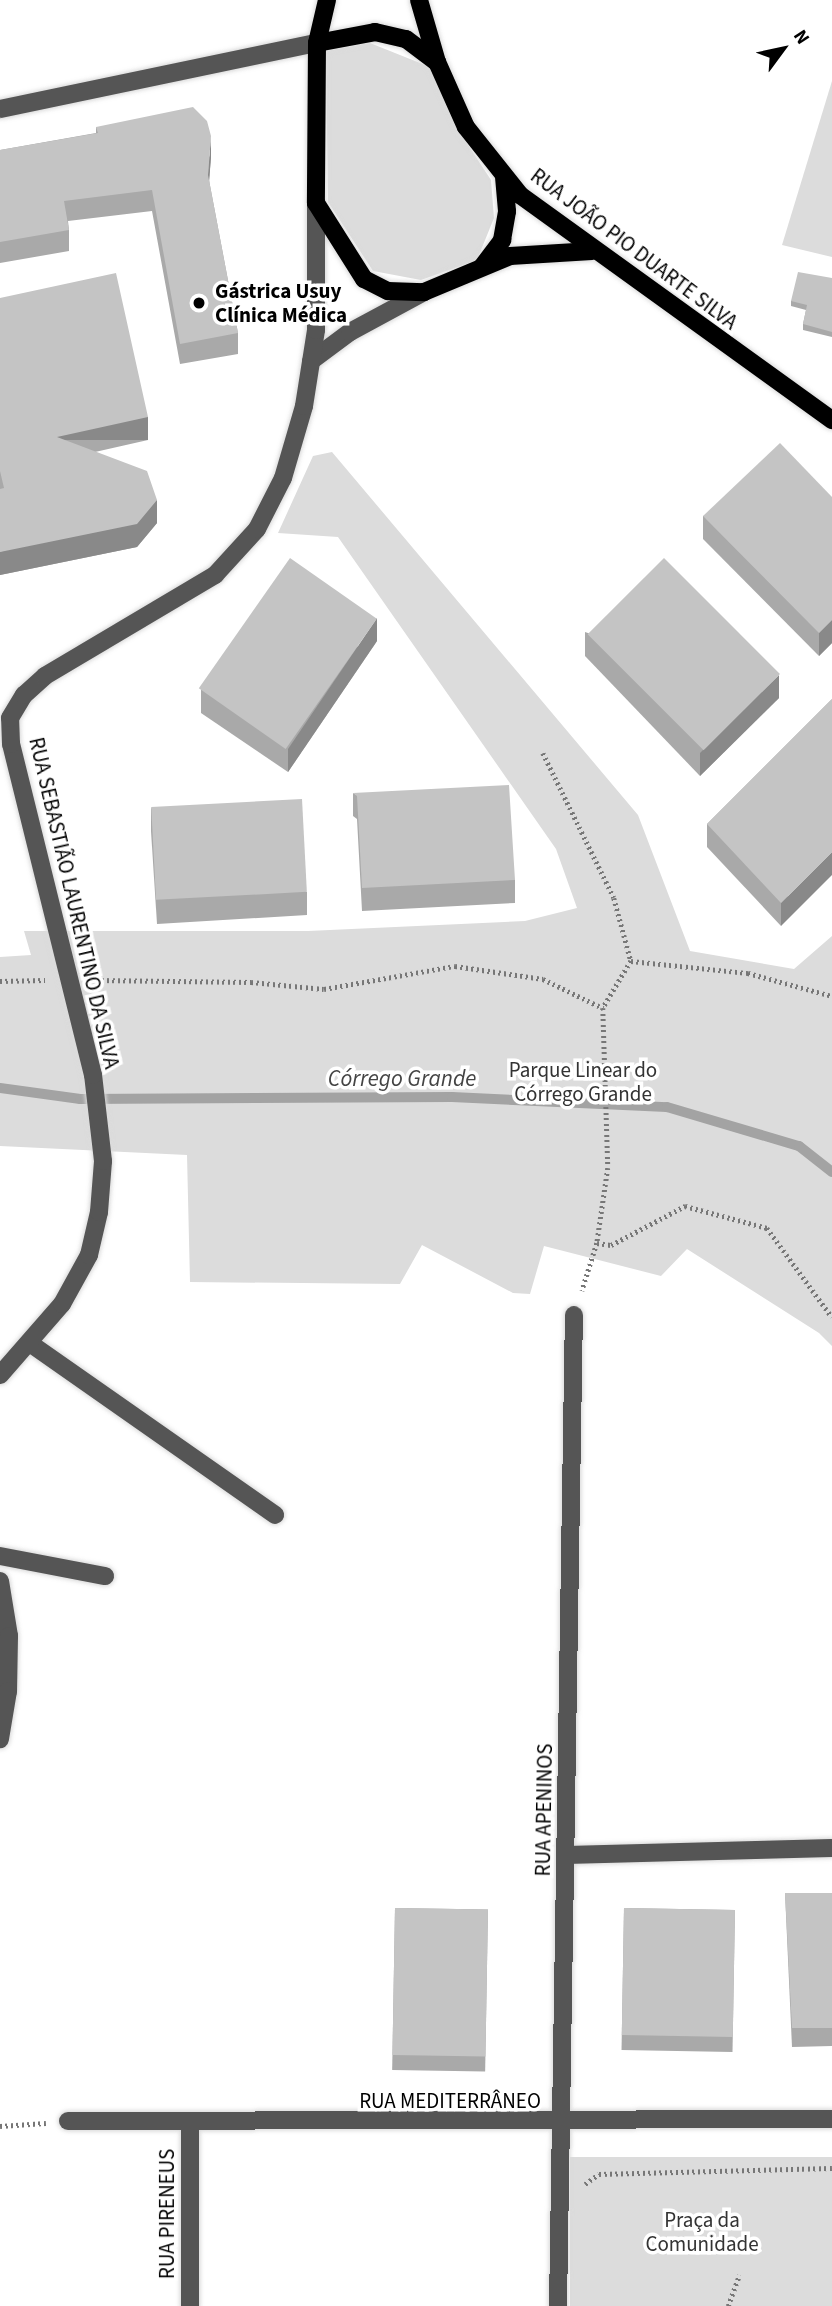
<!DOCTYPE html>
<meta charset="utf-8">
<style>
body{margin:0}
#map{position:relative;width:832px;height:2306px;overflow:hidden;background:#fff;font-family:"Source Sans 3",sans-serif}
div>[style]{position:absolute}
.green>*{inset:0;background:#dcdcdc;transform-origin:0 0}
.stream>*{height:10px;margin:-5px;padding:0 5px;transform-origin:5px;border-radius:5px;background:#a3a3a3}
.path>*{height:4.5px;margin-top:-2.25px;transform-origin:0;background:repeating-linear-gradient(90deg,#777 0 2px,transparent 0 5.5px)}
.roads{filter:drop-shadow(0 0 2px #dbdbdb) drop-shadow(0 0 2px #dbdbdb)}
.minor>*{height:18px;margin:-9px;padding:0 9px;transform-origin:9px;border-radius:9px;background:#555}
.major>*{height:18px;margin:-9px;padding:0 9px;transform-origin:9px;border-radius:9px;background:#000}
.wall>*{inset:0;background:#a9a9a9;transform-origin:0 0}
.shaded-wall>*{inset:0;background:#898989;transform-origin:0 0}
.building>*{inset:0;background:#c4c4c4;transform-origin:0 0}
.dots>*{width:19px;height:19px;translate:-50% -50%;box-sizing:border-box;border:4px solid #fff;border-radius:50%}
span{translate:-50% -50%;white-space:nowrap;text-align:center;line-height:1.15;-webkit-text-stroke:7px #fff;paint-order:stroke}
.street-label{font-size:21px;color:#000}
.poi-label{font-size:21px;color:#000;font-weight:700}
.left{translate:0 -50%;text-align:left}
.park-label{font-size:21px;color:#333}
.water-label{font-size:23px;color:#444;font-style:italic}
.north{position:absolute;left:748px;top:14px;width:70px;height:70px;-webkit-text-stroke:5px #fff;paint-order:stroke;rotate:57deg;font-size:19px;font-weight:700;line-height:28px;text-align:center;color:#000}
.north::after{content:'';display:block;margin:auto;width:24px;height:32px;background:#000;clip-path:polygon(50% 0,100% 100%,50% 72%,0 100%)}
</style>
<div id="map">
<div class="green">
<i style="clip-path:polygon(370px 43px,430px 67px,455px 125px,491px 180px,494px 218px,477px 260px,421px 280px,373px 271px,328px 202px,326px 51px)"></i>
<i style="clip-path:polygon(832px 81px,832px 257px,782px 245px)"></i>
<i style="clip-path:polygon(332px 452px,638px 815px,690px 951px,794px 969px,832px 936px,832px 1346px,819px 1333px,687px 1249px,661px 1276px,544px 1246px,530px 1294px,513px 1293px,422px 1245px,400px 1284px,190px 1282px,187px 1155px,0 1146px,0 957px,31px 955px,24px 931px,308px 931px,525px 921px,577px 908px,556px 849px,338px 537px,278px 533px,313px 456px)"></i>
<i style="left:832px;top:2157px;width:149px;height:262px;rotate:90deg"></i>
</div>
<div class="stream">
<i style="left:0;top:1088px;width:81px;rotate:7.8deg"></i>
<i style="left:80px;top:1099px;width:372px;rotate:-0.3deg"></i>
<i style="left:452px;top:1097px;width:215px;rotate:2.7deg"></i>
<i style="left:667px;top:1107px;width:138px;rotate:16.5deg"></i>
<i style="left:799px;top:1146px;width:42px;rotate:38.2deg"></i>
</div>
<div class="path">
<i style="left:543px;top:753px;width:161px;rotate:63.9deg"></i>
<i style="left:614px;top:898px;width:65px;rotate:74.9deg"></i>
<i style="left:631px;top:961px;width:55px;rotate:120.8deg"></i>
<i style="left:603px;top:1008px;width:160px;rotate:88.2deg"></i>
<i style="left:608px;top:1168px;width:76px;rotate:98.3deg"></i>
<i style="left:597px;top:1243px;width:50px;rotate:107.4deg"></i>
<i style="left:631px;top:961px;width:118px;rotate:5.9deg"></i>
<i style="left:748px;top:973px;width:87px;rotate:15.3deg"></i>
<i style="left:96px;top:980px;width:155px;rotate:0.7deg"></i>
<i style="left:251px;top:982px;width:73px;rotate:5.5deg"></i>
<i style="left:324px;top:989px;width:133px;rotate:-10deg"></i>
<i style="left:455px;top:966px;width:89px;rotate:8.4deg"></i>
<i style="left:543px;top:979px;width:67px;rotate:25.8deg"></i>
<i style="left:0;top:981px;width:45px;rotate:-1.3deg"></i>
<i style="left:597px;top:1243px;width:14px;rotate:8deg"></i>
<i style="left:611px;top:1245px;width:84px;rotate:-27.8deg"></i>
<i style="left:685px;top:1206px;width:85px;rotate:15deg"></i>
<i style="left:767px;top:1228px;width:110px;rotate:53.9deg"></i>
<i style="left:0;top:2126px;width:46px;rotate:-3.7deg"></i>
<i style="left:585px;top:2184px;width:17px;rotate:-36deg"></i>
<i style="left:599px;top:2174px;width:233px;rotate:-1.5deg"></i>
<i style="left:728px;top:2306px;width:33px;rotate:-70deg"></i>
</div>
<div class="roads">
<div class="minor">
<i style="left:0;top:109px;width:324px;rotate:-11.8deg"></i>
<i style="left:311px;top:361px;width:49px;rotate:-36.6deg"></i>
<i style="left:350px;top:332px;width:84px;rotate:-28.4deg"></i>
<i style="left:31px;top:1344px;width:298px;rotate:35deg"></i>
<i style="left:0;top:1375px;width:94px;rotate:-48.9deg"></i>
<i style="left:62px;top:1304px;width:56px;rotate:-61.1deg"></i>
<i style="left:89px;top:1255px;width:44px;rotate:-76.9deg"></i>
<i style="left:99px;top:1212px;width:51px;rotate:-85.5deg"></i>
<i style="left:103px;top:1161px;width:87px;rotate:-96.6deg"></i>
<i style="left:93px;top:1075px;width:341px;rotate:-103.9deg"></i>
<i style="left:11px;top:744px;width:26px;rotate:-92deg"></i>
<i style="left:10px;top:718px;width:27px;rotate:-59deg"></i>
<i style="left:24px;top:695px;width:28px;rotate:-42deg"></i>
<i style="left:45px;top:676px;width:198px;rotate:-30.7deg"></i>
<i style="left:215px;top:575px;width:62px;rotate:-47.6deg"></i>
<i style="left:257px;top:529px;width:57px;rotate:-63deg"></i>
<i style="left:283px;top:478px;width:75px;rotate:-73.7deg"></i>
<i style="left:304px;top:406px;width:77px;rotate:-81deg"></i>
<i style="left:316px;top:330px;width:127px;rotate:-90deg"></i>
<i style="left:0;top:1556px;width:107px;rotate:10.8deg"></i>
<i style="left:0;top:1581px;width:56px;rotate:80.7deg"></i>
<i style="left:9px;top:1636px;width:55px;rotate:91deg"></i>
<i style="left:8px;top:1691px;width:49px;rotate:99.5deg"></i>
<i style="left:566px;top:1855px;width:266px;rotate:-1.5deg"></i>
<i style="left:68px;top:2121px;width:764px;rotate:-0.15deg"></i>
<i style="left:190px;top:2306px;width:183px;rotate:-90deg"></i>
<i style="left:558px;top:2306px;width:991px;rotate:-89.08deg"></i>
</div>
<div class="major">
<i style="left:327px;top:0;width:44px;rotate:103.1deg"></i>
<i style="left:317px;top:43px;width:160px;rotate:90.4deg"></i>
<i style="left:316px;top:203px;width:90px;rotate:57.7deg"></i>
<i style="left:364px;top:279px;width:27px;rotate:27deg"></i>
<i style="left:388px;top:291px;width:36px;rotate:2deg"></i>
<i style="left:424px;top:292px;width:93px;rotate:-22.7deg"></i>
<i style="left:510px;top:256px;width:82px;rotate:-3.5deg"></i>
<i style="left:419px;top:0;width:65px;rotate:73.8deg"></i>
<i style="left:437px;top:62px;width:71px;rotate:66deg"></i>
<i style="left:466px;top:127px;width:87px;rotate:51.5deg"></i>
<i style="left:520px;top:195px;width:385px;rotate:35.8deg"></i>
<i style="left:317px;top:43px;width:59px;rotate:-10.7deg"></i>
<i style="left:375px;top:32px;width:32px;rotate:13deg"></i>
<i style="left:406px;top:39px;width:39px;rotate:37deg"></i>
<i style="left:482px;top:267px;width:34px;rotate:-53deg"></i>
<i style="left:502px;top:240px;width:29px;rotate:-80deg"></i>
<i style="left:507px;top:211px;width:33px;rotate:-95deg"></i>
</div>
</div>
<div class="wall">
<i style="clip-path:polygon(96px 127px,211px 157px,209px 180px,238px 333px,238px 354px,180px 364px,152px 211px,68px 221px,69px 230px,69px 251px,0 263px,0 150px,96px 133px)"></i>
<i style="clip-path:polygon(832px 278px,832px 337px,803px 330px,803px 324px,806px 310px,791px 306px,791px 301px)"></i>
<i style="clip-path:polygon(0 298px,148px 440px,95px 452px,157px 523px,137px 547px,0 575px)"></i>
<i style="clip-path:polygon(832px 497px,832px 643px,819px 656px,703px 539px,703px 516px)"></i>
<i style="clip-path:polygon(585px 632px,779px 698px,700px 776px,585px 656px)"></i>
<i style="clip-path:polygon(377px 641px,288px 772px,201px 713px,201px 690px)"></i>
<i style="clip-path:polygon(832px 699px,781px 926px,707px 847px,707px 824px)"></i>
<i style="clip-path:polygon(353px 793px,515px 880px,515px 903px,362px 911px,357px 819px,353px 816px)"></i>
<i style="clip-path:polygon(151px 808px,307px 892px,307px 915px,157px 924px,151px 831px)"></i>
<i style="clip-path:polygon(785px 1893px,832px 1893px,832px 2046px,792px 2047px)"></i>
<i style="left:395px;top:1908px;width:93px;height:162px;rotate:1deg"></i>
<i style="left:624px;top:1908px;width:111px;height:142px;rotate:1deg"></i>
</div>
<div class="shaded-wall">
<i style="clip-path:polygon(211px 136px,211px 157px,208px 196px,208px 175px)"></i>
<i style="left:148px;top:417px;width:23px;height:93px;rotate:90deg"></i>
<i style="clip-path:polygon(157px 500px,157px 523px,137px 547px,0 575px,0 552px)"></i>
<i style="clip-path:polygon(377px 618px,377px 641px,288px 772px,288px 749px)"></i>
<i style="clip-path:polygon(832px 620px,832px 643px,819px 656px,819px 633px)"></i>
<i style="clip-path:polygon(779px 675px,779px 698px,700px 776px,700px 753px)"></i>
<i style="clip-path:polygon(832px 852px,832px 875px,781px 926px,781px 903px)"></i>
</div>
<div class="building">
<i style="clip-path:polygon(193px 107px,207px 121px,211px 136px,208px 175px,238px 333px,180px 344px,152px 190px,64px 201px,69px 230px,0 242px,0 150px,98px 133px,96px 127px)"></i>
<i style="clip-path:polygon(798px 272px,832px 278px,832px 332px,803px 324px,807px 305px,791px 301px)"></i>
<i style="clip-path:polygon(116px 273px,148px 417px,57px 437px,147px 471px,157px 500px,137px 524px,0 552px,0 489px,4px 488px,0 471px,0 298px)"></i>
<i style="clip-path:polygon(780px 443px,832px 497px,832px 620px,819px 633px,703px 516px)"></i>
<i style="left:290px;top:558px;width:106px;height:159px;rotate:35deg"></i>
<i style="left:664px;top:558px;width:164px;height:108px;rotate:45deg"></i>
<i style="clip-path:polygon(832px 699px,832px 852px,781px 903px,707px 824px)"></i>
<i style="clip-path:polygon(509px 785px,515px 880px,362px 888px,357px 796px,353px 793px)"></i>
<i style="left:302px;top:799px;width:93px;height:151px;rotate:87deg"></i>
<i style="clip-path:polygon(785px 1893px,832px 1893px,832px 2028px,792px 2028px)"></i>
<i style="left:395px;top:1908px;width:93px;height:147px;rotate:1deg"></i>
<i style="left:624px;top:1908px;width:111px;height:127px;rotate:1deg"></i>
</div>
<div class="dots">
<i style="left:199px;top:303px;background:#000"></i>
</div>
<div class="street-label">
<span style="left:634px;top:249px;rotate:37deg">RUA JOÃO PIO DUARTE SILVA</span>
<span style="left:74px;top:903px;rotate:77deg">RUA SEBASTIÃO LAURENTINO DA SILVA</span>
<span style="left:544px;top:1810px;rotate:-89deg">RUA APENINOS</span>
<span style="left:450px;top:2101px">RUA MEDITERRÂNEO</span>
<span style="left:167px;top:2214px;rotate:-90deg">RUA PIRENEUS</span>
</div>
<div class="poi-label">
<span class="left" style="left:215px;top:303px">Gástrica Usuy<br>Clínica Médica</span>
</div>
<div class="park-label">
<span style="left:583px;top:1082px">Parque Linear do<br>Córrego Grande</span>
<span style="left:702px;top:2232px">Praça da<br>Comunidade</span>
</div>
<div class="water-label">
<span style="left:402px;top:1079px">Córrego Grande</span>
</div>
<div class="north">N</div>
</div>
